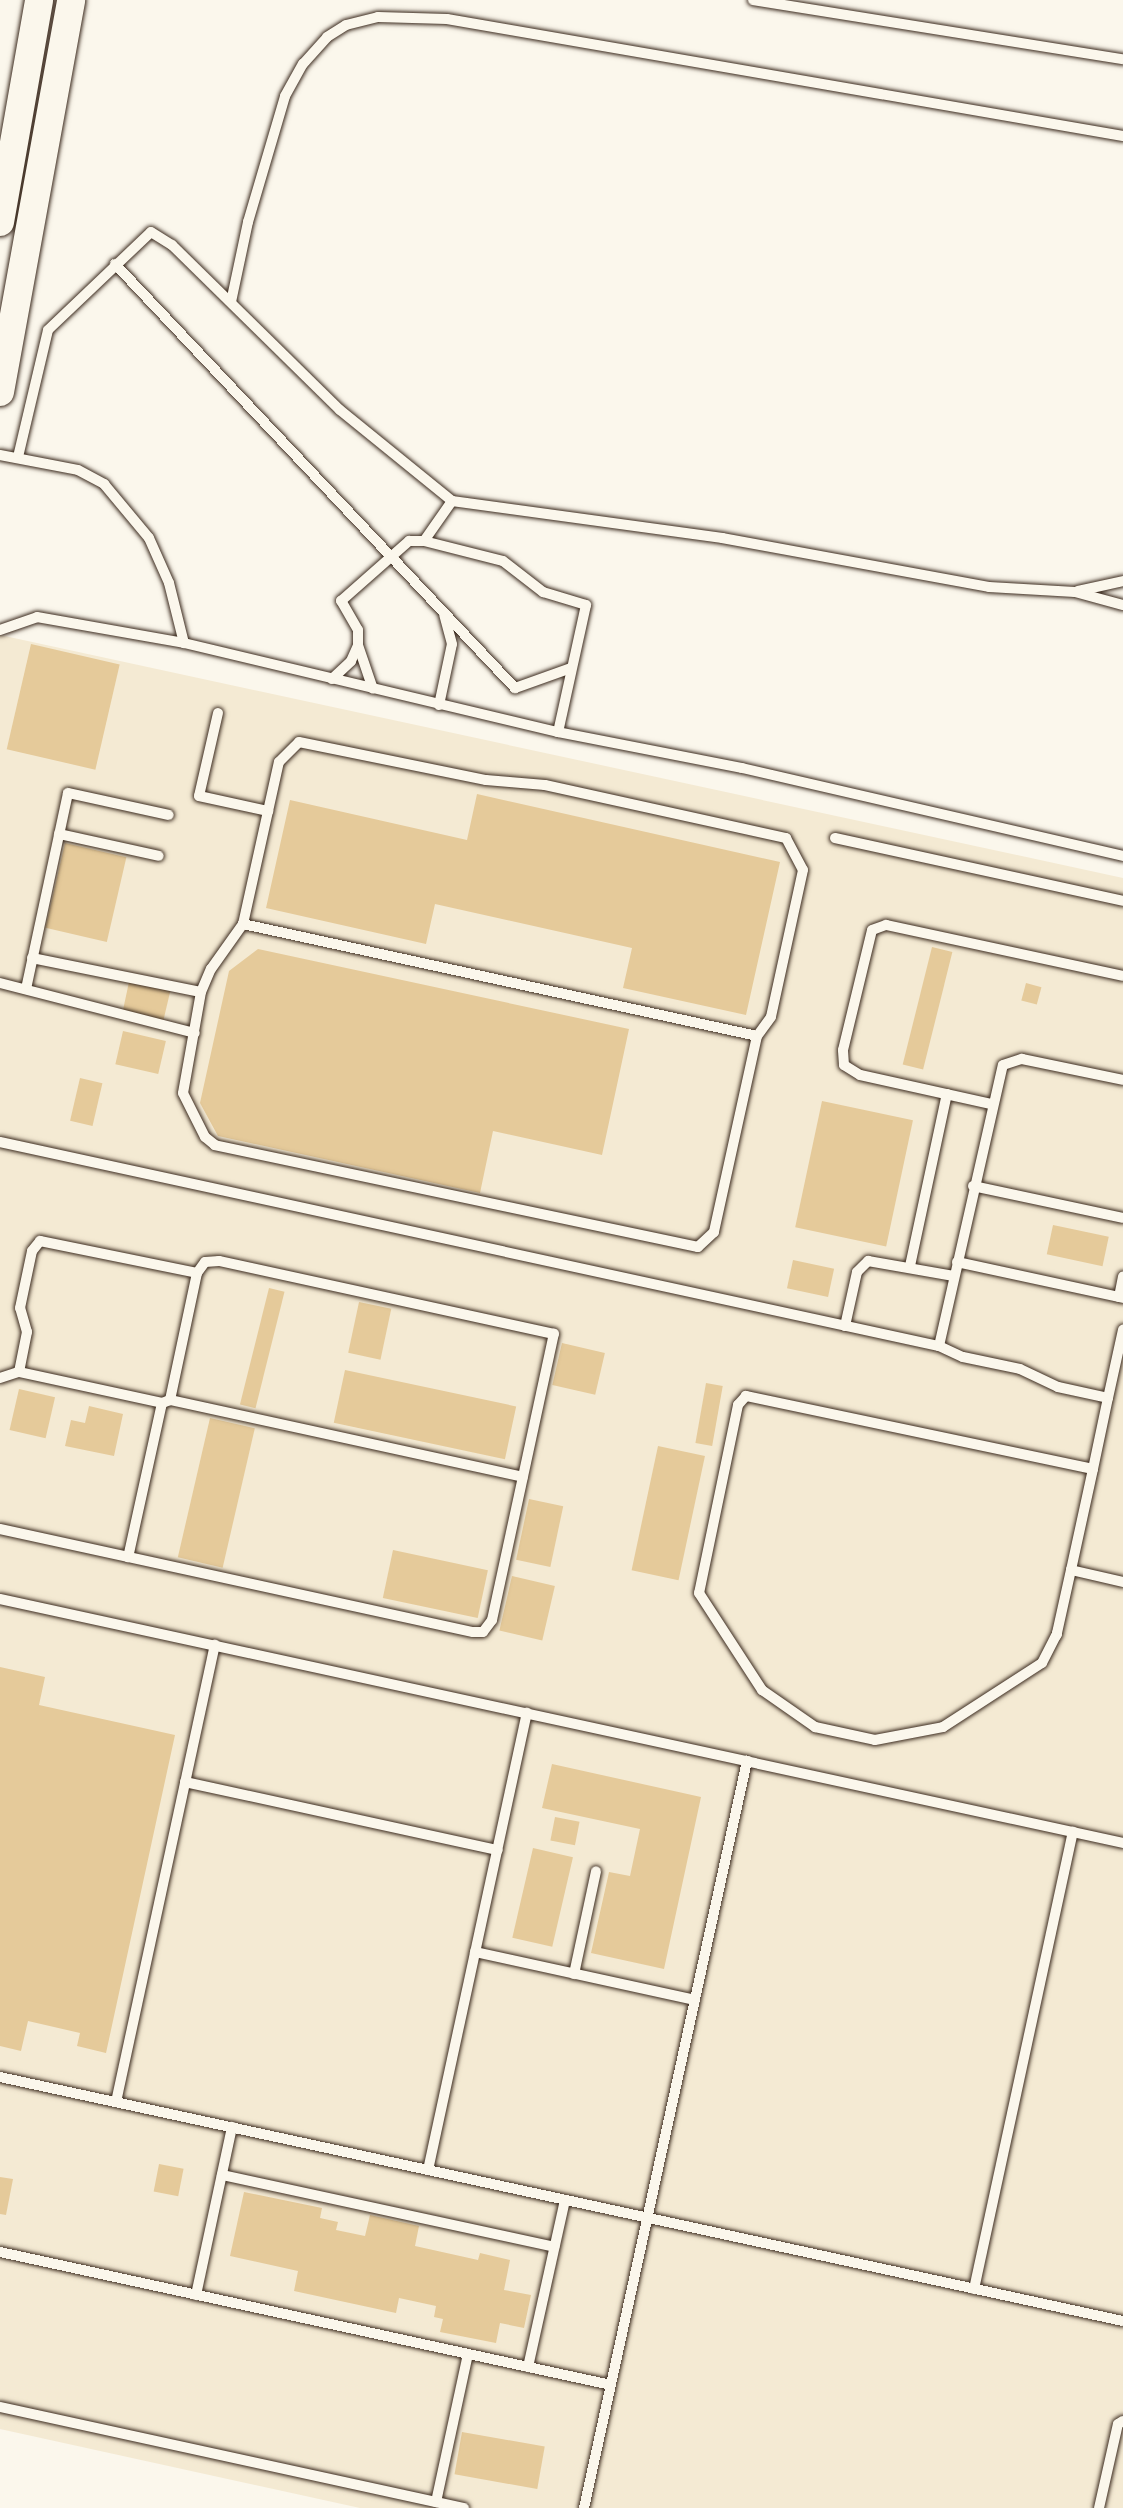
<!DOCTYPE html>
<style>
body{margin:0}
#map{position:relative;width:1123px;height:2508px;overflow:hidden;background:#fbf7ec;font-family:Mynerve,sans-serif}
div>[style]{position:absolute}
.built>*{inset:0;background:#f4ead3}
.building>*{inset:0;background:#e5ca9a;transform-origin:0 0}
.roads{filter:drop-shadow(0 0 2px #3b2a1e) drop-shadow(0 0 2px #3b2a1e)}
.lane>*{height:10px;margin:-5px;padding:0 5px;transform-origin:5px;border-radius:5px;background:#fbf7ec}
.secondary>*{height:28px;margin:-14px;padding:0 14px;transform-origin:14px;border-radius:14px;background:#fbf7ec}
span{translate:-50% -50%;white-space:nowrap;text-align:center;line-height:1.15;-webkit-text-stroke:4.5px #fbf7ec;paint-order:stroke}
</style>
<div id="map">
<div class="built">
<i style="clip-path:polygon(0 635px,1123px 878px,1123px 2508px,360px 2508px,0 2429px)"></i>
</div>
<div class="building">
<i style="left:31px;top:644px;width:91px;height:108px;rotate:13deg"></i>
<i style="clip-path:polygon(477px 794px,780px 862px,746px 1015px,623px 988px,632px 948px,435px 904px,426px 944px,266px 908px,290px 800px,467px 840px)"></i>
<i style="left:65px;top:843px;width:63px;height:87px;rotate:13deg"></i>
<i style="left:932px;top:947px;width:21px;height:121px;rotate:14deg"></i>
<i style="clip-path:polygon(258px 949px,629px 1029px,602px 1155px,493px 1131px,480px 1193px,218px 1136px,200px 1103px,229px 971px)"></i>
<i style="clip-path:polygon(129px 982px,171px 988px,163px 1022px,123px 1010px)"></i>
<i style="left:1026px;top:983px;width:16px;height:18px;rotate:15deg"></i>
<i style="left:123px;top:1031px;width:44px;height:34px;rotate:13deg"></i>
<i style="left:80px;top:1078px;width:23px;height:44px;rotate:13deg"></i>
<i style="left:822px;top:1101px;width:93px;height:129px;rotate:12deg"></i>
<i style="left:1053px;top:1225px;width:57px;height:30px;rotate:12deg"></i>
<i style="left:793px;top:1260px;width:42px;height:29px;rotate:12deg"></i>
<i style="left:269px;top:1288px;width:16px;height:120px;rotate:14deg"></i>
<i style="left:359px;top:1302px;width:33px;height:52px;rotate:12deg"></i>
<i style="left:562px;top:1343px;width:44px;height:43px;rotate:13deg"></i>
<i style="left:345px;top:1370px;width:175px;height:54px;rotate:12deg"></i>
<i style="left:706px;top:1383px;width:17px;height:61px;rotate:10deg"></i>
<i style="left:19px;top:1389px;width:37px;height:42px;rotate:13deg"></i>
<i style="clip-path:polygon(89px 1406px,123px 1414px,114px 1456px,65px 1446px,71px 1420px,85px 1423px)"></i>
<i style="left:210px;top:1418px;width:46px;height:143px;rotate:13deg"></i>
<i style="left:658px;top:1446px;width:48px;height:127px;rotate:12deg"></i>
<i style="left:529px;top:1499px;width:35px;height:62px;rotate:12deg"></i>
<i style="left:393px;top:1550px;width:97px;height:49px;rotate:12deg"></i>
<i style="left:512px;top:1576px;width:44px;height:56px;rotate:13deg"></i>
<i style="clip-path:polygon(0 1667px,45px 1677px,39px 1705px,175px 1735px,106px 2053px,77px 2046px,80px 2033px,28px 2021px,21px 2051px,0 2046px)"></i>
<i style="clip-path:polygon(552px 1764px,701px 1797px,664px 1969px,591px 1953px,609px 1872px,630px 1876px,640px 1829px,542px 1808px)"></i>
<i style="left:555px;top:1817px;width:25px;height:24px;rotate:11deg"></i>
<i style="left:533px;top:1848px;width:41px;height:92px;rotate:13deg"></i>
<i style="left:159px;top:2164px;width:25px;height:28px;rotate:11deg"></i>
<i style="clip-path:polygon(0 2177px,13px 2179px,6px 2215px,0 2214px)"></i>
<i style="clip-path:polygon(244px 2192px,322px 2208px,320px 2218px,338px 2222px,336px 2230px,365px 2236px,370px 2215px,419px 2226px,415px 2246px,478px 2260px,480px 2253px,510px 2260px,504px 2290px,531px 2295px,524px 2328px,500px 2323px,496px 2343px,440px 2332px,443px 2319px,434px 2317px,436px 2306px,399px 2298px,396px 2313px,294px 2291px,298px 2271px,230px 2256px)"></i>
<i style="left:462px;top:2432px;width:84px;height:43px;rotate:10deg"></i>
</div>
<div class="roads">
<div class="lane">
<i style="left:753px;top:0;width:375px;rotate:9.1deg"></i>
<i style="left:115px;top:264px;width:583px;rotate:46.67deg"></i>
<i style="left:515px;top:688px;width:59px;rotate:-19.7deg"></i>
<i style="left:231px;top:302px;width:82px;rotate:-78deg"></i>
<i style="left:248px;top:222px;width:131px;rotate:-73.6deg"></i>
<i style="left:285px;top:96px;width:37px;rotate:-61deg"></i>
<i style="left:303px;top:64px;width:36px;rotate:-48deg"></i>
<i style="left:327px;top:37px;width:22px;rotate:-32deg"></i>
<i style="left:346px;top:25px;width:33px;rotate:-14deg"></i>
<i style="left:378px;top:17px;width:69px;rotate:1.7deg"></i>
<i style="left:447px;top:19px;width:686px;rotate:9.82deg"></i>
<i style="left:0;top:455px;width:79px;rotate:10.9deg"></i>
<i style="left:78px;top:470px;width:30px;rotate:28deg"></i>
<i style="left:104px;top:484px;width:70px;rotate:50.2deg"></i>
<i style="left:149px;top:538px;width:49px;rotate:66deg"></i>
<i style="left:169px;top:583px;width:62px;rotate:76deg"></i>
<i style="left:18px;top:457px;width:130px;rotate:-76.7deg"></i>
<i style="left:48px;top:330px;width:142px;rotate:-43.6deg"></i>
<i style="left:151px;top:232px;width:25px;rotate:32deg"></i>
<i style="left:172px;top:245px;width:235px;rotate:44.5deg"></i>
<i style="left:340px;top:410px;width:144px;rotate:39.1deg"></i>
<i style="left:452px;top:501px;width:273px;rotate:7.8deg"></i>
<i style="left:722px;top:538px;width:271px;rotate:10.4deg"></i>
<i style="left:989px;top:587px;width:86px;rotate:3.3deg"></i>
<i style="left:1075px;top:592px;width:50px;rotate:15.2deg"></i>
<i style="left:424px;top:541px;width:81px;rotate:14.2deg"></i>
<i style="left:503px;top:561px;width:51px;rotate:37.8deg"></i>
<i style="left:543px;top:592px;width:45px;rotate:16.8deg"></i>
<i style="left:586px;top:605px;width:130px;rotate:102.4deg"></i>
<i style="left:1078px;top:591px;width:46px;rotate:-12.5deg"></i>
<i style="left:0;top:630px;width:39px;rotate:-19deg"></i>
<i style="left:37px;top:617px;width:149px;rotate:10deg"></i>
<i style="left:184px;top:643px;width:384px;rotate:13.4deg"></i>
<i style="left:558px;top:732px;width:187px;rotate:11.1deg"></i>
<i style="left:742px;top:768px;width:391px;rotate:13deg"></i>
<i style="left:358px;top:645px;width:46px;rotate:71.2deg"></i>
<i style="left:332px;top:679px;width:26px;rotate:-43deg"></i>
<i style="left:351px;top:661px;width:17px;rotate:-66deg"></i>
<i style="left:358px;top:645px;width:15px;rotate:-90deg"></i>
<i style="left:358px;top:630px;width:34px;rotate:-120deg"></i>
<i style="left:341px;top:601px;width:91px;rotate:-41.4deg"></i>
<i style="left:409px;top:541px;width:15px"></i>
<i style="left:424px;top:541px;width:49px;rotate:-55deg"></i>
<i style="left:439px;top:705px;width:62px;rotate:-78deg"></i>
<i style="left:452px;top:644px;width:30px;rotate:-105deg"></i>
<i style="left:218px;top:713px;width:85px;rotate:102.9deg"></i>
<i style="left:199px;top:796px;width:71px;rotate:12.3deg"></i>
<i style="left:59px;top:834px;width:102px;rotate:12.4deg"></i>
<i style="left:835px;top:838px;width:295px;rotate:12.3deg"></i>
<i style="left:243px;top:924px;width:526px;rotate:12.29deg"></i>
<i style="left:757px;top:1036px;width:201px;rotate:102.4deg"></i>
<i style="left:714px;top:1232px;width:22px;rotate:137deg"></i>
<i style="left:698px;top:1247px;width:494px;rotate:-168.1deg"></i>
<i style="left:215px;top:1145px;width:13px;rotate:-141deg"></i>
<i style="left:205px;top:1137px;width:49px;rotate:-116.6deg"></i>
<i style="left:183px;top:1093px;width:103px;rotate:-79.9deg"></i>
<i style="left:201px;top:992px;width:25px;rotate:-67deg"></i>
<i style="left:211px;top:969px;width:55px;rotate:-54.6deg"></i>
<i style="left:243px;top:924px;width:166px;rotate:-77.5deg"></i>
<i style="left:279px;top:762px;width:28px;rotate:-45deg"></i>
<i style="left:299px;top:742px;width:191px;rotate:11.5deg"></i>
<i style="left:486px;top:780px;width:59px;rotate:4.8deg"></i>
<i style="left:545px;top:785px;width:247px;rotate:12.4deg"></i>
<i style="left:786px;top:838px;width:36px;rotate:62deg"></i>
<i style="left:803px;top:870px;width:150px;rotate:102.3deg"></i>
<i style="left:771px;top:1017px;width:24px;rotate:126deg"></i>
<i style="left:32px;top:958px;width:172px;rotate:11.4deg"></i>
<i style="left:0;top:983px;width:201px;rotate:14.4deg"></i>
<i style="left:26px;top:989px;width:200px;rotate:-77.9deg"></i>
<i style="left:68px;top:793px;width:103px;rotate:12.3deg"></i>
<i style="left:991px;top:1104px;width:134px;rotate:-167.5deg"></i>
<i style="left:860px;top:1075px;width:19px;rotate:-148deg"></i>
<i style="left:844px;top:1065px;width:15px;rotate:-94deg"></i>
<i style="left:843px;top:1050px;width:123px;rotate:-76.4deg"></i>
<i style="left:872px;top:930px;width:15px;rotate:-20deg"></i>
<i style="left:886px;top:925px;width:242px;rotate:12.1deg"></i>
<i style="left:0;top:1142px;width:961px;rotate:12.26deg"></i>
<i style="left:939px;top:1346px;width:288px;rotate:-77.2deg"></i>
<i style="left:1003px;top:1065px;width:20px;rotate:-18deg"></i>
<i style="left:1022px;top:1059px;width:103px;rotate:11.7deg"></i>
<i style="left:973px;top:1186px;width:153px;rotate:12deg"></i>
<i style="left:957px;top:1262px;width:170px;rotate:12.2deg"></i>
<i style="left:910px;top:1266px;width:176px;rotate:-77.9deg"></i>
<i style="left:1119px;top:1297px;width:21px;rotate:-79deg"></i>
<i style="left:845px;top:1326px;width:55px;rotate:-77.5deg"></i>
<i style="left:857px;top:1272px;width:16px;rotate:-45deg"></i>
<i style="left:868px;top:1261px;width:87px;rotate:9.9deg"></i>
<i style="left:939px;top:1346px;width:26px;rotate:25deg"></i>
<i style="left:963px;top:1357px;width:58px;rotate:11.9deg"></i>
<i style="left:1020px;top:1369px;width:42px;rotate:25.3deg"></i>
<i style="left:1058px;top:1387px;width:51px;rotate:12.4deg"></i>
<i style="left:19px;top:1372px;width:41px;rotate:-78.7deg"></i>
<i style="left:27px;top:1332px;width:25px;rotate:-106deg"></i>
<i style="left:20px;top:1308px;width:58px;rotate:-78.1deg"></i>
<i style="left:32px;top:1251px;width:13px;rotate:-51deg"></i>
<i style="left:40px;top:1241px;width:160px;rotate:11.5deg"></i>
<i style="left:0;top:1378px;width:20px;rotate:-18deg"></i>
<i style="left:19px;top:1372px;width:146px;rotate:12.2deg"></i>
<i style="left:170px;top:1400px;width:361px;rotate:12.3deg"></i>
<i style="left:1093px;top:1469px;width:355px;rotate:-168.1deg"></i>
<i style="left:746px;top:1396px;width:12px;rotate:132deg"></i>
<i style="left:738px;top:1405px;width:192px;rotate:101.7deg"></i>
<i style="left:699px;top:1593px;width:116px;rotate:57deg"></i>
<i style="left:762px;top:1690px;width:65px;rotate:34.9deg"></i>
<i style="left:815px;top:1727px;width:61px;rotate:12.2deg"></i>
<i style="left:875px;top:1740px;width:69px;rotate:-10.8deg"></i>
<i style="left:943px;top:1727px;width:118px;rotate:-32.9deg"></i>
<i style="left:1042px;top:1663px;width:30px;rotate:-63deg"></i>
<i style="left:1056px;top:1636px;width:2px;rotate:-63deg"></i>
<i style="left:1057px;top:1634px;width:1px;rotate:-90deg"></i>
<i style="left:1057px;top:1633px;width:65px;rotate:-77.5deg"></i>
<i style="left:1071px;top:1570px;width:103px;rotate:-77.7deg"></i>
<i style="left:1093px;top:1469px;width:73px;rotate:-78.1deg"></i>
<i style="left:1108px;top:1398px;width:70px;rotate:-77.6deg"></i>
<i style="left:0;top:1529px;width:484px;rotate:12.3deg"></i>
<i style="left:473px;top:1632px;width:10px"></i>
<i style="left:483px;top:1632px;width:15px;rotate:-53deg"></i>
<i style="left:492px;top:1620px;width:293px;rotate:-77.8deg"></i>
<i style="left:554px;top:1334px;width:343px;rotate:-167.7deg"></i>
<i style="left:219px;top:1261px;width:14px;rotate:176deg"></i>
<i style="left:205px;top:1262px;width:14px;rotate:126deg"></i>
<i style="left:197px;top:1273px;width:130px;rotate:102deg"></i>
<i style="left:170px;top:1400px;width:9px;rotate:159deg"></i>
<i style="left:162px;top:1403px;width:158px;rotate:102.4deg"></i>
<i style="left:1071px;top:1570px;width:53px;rotate:13deg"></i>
<i style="left:0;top:1599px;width:1149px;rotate:12.26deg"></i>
<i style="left:185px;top:1782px;width:320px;rotate:12.3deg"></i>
<i style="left:475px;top:1952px;width:225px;rotate:12.3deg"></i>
<i style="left:574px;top:1974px;width:105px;rotate:-77.9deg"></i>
<i style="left:0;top:2077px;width:1149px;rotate:12.26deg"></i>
<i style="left:116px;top:2102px;width:468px;rotate:-77.8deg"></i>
<i style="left:428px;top:2170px;width:468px;rotate:-77.8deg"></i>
<i style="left:222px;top:2175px;width:340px;rotate:12.2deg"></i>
<i style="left:0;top:2252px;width:625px;rotate:12.28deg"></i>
<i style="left:974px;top:2289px;width:468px;rotate:-77.8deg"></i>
<i style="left:196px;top:2295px;width:172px;rotate:-77.9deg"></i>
<i style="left:528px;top:2367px;width:171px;rotate:-77.5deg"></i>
<i style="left:0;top:2407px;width:475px;rotate:12.3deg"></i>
<i style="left:436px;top:2502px;width:151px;rotate:-77.8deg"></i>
<i style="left:584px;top:2508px;width:765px;rotate:-77.69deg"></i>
<i style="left:1099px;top:2508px;width:86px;rotate:-77.3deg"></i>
<i style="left:1118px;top:2424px;width:6px;rotate:-31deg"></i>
</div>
<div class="secondary">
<i style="left:0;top:222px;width:225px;rotate:-80deg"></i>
<i style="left:0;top:392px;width:398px;rotate:-79.7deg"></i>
</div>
</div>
</div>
